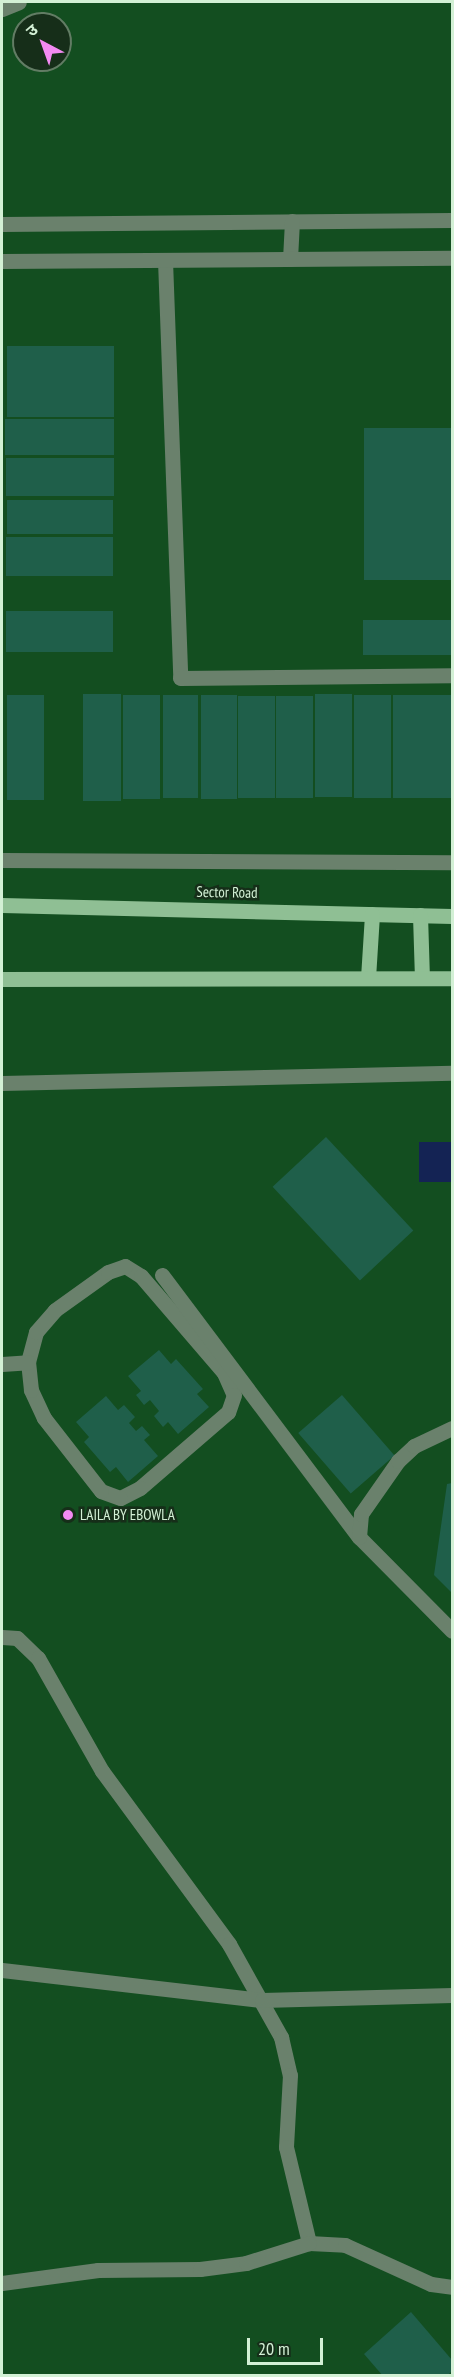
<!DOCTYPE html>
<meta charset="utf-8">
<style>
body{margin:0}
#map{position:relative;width:454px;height:2377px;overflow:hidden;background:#134e20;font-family:"PT Sans Narrow","Noto Sans Devanagari",sans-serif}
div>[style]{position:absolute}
.water>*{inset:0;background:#142354;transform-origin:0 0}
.building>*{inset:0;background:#1f5f4a;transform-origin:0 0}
.minor>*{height:15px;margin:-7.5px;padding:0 7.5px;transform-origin:7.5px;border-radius:7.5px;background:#6a816c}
.major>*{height:15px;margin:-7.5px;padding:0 7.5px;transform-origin:7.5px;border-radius:7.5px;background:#8fbf94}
.dots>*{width:16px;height:16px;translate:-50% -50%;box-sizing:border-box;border:3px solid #162e19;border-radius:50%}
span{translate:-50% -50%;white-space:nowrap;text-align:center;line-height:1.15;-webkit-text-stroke:5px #162e19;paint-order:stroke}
.street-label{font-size:15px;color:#d3f0d5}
.poi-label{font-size:15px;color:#d3f0d5}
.left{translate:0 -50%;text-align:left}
.frame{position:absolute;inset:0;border:3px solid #d3f0d5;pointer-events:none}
.north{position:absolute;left:12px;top:12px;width:60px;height:60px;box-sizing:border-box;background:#162e19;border:2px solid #627c64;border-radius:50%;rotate:319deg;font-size:16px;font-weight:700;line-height:24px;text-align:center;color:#d3f0d5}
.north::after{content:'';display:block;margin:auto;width:21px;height:27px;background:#f38af2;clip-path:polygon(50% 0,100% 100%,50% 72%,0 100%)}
.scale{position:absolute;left:247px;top:2338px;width:76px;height:27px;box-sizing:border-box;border:3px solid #d3f0d5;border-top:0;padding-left:8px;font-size:18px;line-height:21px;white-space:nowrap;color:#d3f0d5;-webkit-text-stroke:4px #162e19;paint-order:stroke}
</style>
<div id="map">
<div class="water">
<i style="left:452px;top:1142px;width:40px;height:33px;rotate:90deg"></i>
</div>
<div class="building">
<i style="left:7px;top:346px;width:107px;height:71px"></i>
<i style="left:5px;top:419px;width:109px;height:36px"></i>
<i style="left:364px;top:428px;width:88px;height:152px"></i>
<i style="left:6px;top:458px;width:108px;height:38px"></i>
<i style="left:7px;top:500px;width:106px;height:34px"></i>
<i style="left:6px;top:537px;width:107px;height:39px"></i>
<i style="left:6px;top:611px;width:107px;height:41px"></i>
<i style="left:363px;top:620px;width:89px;height:35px"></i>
<i style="left:83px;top:694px;width:38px;height:107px"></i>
<i style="left:315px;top:694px;width:37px;height:103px"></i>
<i style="left:7px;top:695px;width:37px;height:105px"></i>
<i style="left:123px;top:695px;width:37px;height:104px"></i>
<i style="left:163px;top:695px;width:35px;height:103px"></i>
<i style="left:201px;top:695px;width:36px;height:104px"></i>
<i style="left:354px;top:695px;width:37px;height:103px"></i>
<i style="left:393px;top:695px;width:59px;height:103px"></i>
<i style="left:238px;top:696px;width:37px;height:102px"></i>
<i style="left:276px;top:696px;width:37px;height:102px"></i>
<i style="left:326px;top:1137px;width:128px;height:73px;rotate:47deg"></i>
<i style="clip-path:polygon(159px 1350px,171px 1364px,176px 1359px,203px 1389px,197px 1394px,209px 1407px,178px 1434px,168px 1422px,163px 1427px,154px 1416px,159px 1411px,150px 1400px,144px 1405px,136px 1395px,141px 1391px,128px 1376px)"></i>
<i style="left:342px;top:1395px;width:80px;height:58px;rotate:49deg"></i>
<i style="clip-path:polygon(106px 1396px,118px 1410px,124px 1405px,135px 1417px,129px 1423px,136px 1431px,142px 1426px,150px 1435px,144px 1440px,158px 1456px,128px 1482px,116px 1467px,110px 1472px,84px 1442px,89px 1437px,76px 1422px)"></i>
<i style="clip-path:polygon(452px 1483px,452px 1593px,434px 1575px,447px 1484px)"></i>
<i style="clip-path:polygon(411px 2312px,452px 2360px,452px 2371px,447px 2376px,383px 2376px,364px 2354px)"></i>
</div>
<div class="minor">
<i style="left:2px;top:9px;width:18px;rotate:-22deg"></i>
<i style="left:2px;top:224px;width:450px;rotate:-0.5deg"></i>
<i style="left:290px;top:259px;width:38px;rotate:-87deg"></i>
<i style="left:165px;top:260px;width:418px;rotate:87.9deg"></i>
<i style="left:180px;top:678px;width:272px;rotate:-0.6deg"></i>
<i style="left:2px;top:261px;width:450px;rotate:-0.4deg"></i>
<i style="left:2px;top:860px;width:450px;rotate:0.3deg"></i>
<i style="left:2px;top:1083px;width:450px;rotate:-1.3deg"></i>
<i style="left:125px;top:1266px;width:19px;rotate:32deg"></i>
<i style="left:141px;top:1276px;width:128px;rotate:49.4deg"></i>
<i style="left:224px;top:1373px;width:24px;rotate:66deg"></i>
<i style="left:234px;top:1395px;width:18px;rotate:109deg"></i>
<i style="left:228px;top:1412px;width:116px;rotate:139.2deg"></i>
<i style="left:140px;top:1488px;width:22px;rotate:153deg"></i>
<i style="left:120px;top:1498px;width:20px;rotate:-160deg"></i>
<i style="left:101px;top:1491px;width:93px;rotate:-128deg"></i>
<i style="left:44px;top:1418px;width:31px;rotate:-115deg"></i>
<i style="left:31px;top:1390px;width:28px;rotate:-96deg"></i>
<i style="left:28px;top:1362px;width:31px;rotate:-75deg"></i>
<i style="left:36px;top:1332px;width:29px;rotate:-49deg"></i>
<i style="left:55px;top:1310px;width:65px;rotate:-35.6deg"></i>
<i style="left:108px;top:1272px;width:18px;rotate:-19deg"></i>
<i style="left:162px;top:1275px;width:328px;rotate:53.1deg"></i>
<i style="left:359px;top:1537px;width:132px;rotate:45.3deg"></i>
<i style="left:2px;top:1364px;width:26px;rotate:-4deg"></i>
<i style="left:359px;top:1537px;width:23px;rotate:-85deg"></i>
<i style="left:361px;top:1514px;width:65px;rotate:-55.1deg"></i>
<i style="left:398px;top:1461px;width:22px;rotate:-43deg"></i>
<i style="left:414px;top:1446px;width:42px;rotate:-25.3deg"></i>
<i style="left:2px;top:1637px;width:15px;rotate:4deg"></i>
<i style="left:17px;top:1638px;width:29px;rotate:44deg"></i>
<i style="left:38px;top:1658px;width:130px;rotate:60.5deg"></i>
<i style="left:102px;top:1771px;width:215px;rotate:53.7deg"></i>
<i style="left:229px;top:1944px;width:107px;rotate:60.8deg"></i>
<i style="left:281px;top:2037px;width:39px;rotate:77deg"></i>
<i style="left:290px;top:2075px;width:72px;rotate:93.2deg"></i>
<i style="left:286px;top:2147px;width:99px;rotate:76.5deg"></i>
<i style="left:309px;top:2243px;width:36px;rotate:3deg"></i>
<i style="left:345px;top:2245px;width:94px;rotate:24.4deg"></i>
<i style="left:431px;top:2284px;width:21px;rotate:8deg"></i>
<i style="left:2px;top:1970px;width:262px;rotate:6.6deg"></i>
<i style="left:262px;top:2000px;width:190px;rotate:-1.5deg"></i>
<i style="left:2px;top:2283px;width:97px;rotate:-7.7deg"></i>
<i style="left:98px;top:2270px;width:102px;rotate:-0.6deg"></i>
<i style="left:200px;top:2269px;width:46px;rotate:-7.4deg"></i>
<i style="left:246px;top:2263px;width:66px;rotate:-17.6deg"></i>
</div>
<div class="major">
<i style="left:2px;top:905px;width:450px;rotate:1.4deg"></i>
<i style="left:420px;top:915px;width:63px;rotate:88.2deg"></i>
<i style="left:368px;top:978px;width:64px;rotate:-86.4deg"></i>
<i style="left:2px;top:979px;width:450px;rotate:-0.1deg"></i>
</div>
<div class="dots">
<i style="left:68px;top:1515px;background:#f38af2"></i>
</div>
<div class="street-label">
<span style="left:227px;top:892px;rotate:1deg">Sector Road</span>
</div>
<div class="poi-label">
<span class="left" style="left:80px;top:1515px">LAILA BY EBOWLA</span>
</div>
<div class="frame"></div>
<div class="north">उ</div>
<div class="scale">20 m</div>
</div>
